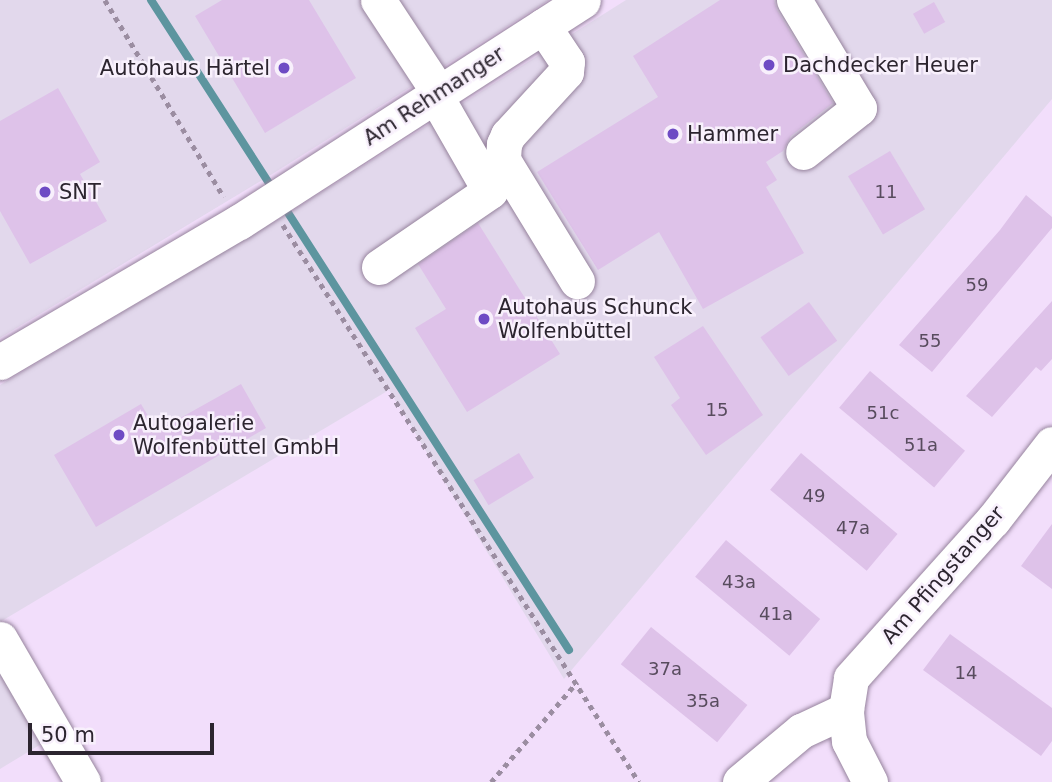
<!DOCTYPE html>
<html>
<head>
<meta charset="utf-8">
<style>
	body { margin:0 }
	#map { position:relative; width:1052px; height:782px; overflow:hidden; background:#f2defb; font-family:"DejaVu Sans",sans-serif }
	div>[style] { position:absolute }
	.commercial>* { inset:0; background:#e2d8ec }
	.stream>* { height:8px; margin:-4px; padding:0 4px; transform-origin:4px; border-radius:4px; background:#5d959f }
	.building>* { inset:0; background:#dec2e9; transform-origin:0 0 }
	.path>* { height:4.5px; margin-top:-2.25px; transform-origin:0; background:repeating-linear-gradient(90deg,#9b8da1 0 5px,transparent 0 10px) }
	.roads { filter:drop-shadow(0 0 2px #96839d) drop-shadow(0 0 2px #96839d) }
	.minor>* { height:35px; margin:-17.5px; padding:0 17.5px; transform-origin:17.5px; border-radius:17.5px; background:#fff }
	.dots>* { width:19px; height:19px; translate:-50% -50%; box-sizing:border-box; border:4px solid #f8f0fc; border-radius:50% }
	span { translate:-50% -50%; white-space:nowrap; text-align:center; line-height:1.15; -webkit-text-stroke:5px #f8f0fc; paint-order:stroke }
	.number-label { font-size:18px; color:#584c5e }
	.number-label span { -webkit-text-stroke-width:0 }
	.poi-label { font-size:21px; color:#2c252f }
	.left { translate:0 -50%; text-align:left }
	.right { translate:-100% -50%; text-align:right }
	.street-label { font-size:21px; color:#2c252f }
	.scale { position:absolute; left:28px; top:723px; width:186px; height:32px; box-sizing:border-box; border:4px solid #2c252f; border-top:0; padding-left:9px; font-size:21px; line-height:24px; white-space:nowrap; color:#2c252f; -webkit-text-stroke:5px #f8f0fc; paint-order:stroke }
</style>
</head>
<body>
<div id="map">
	<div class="commercial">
		<i style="clip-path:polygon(0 0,549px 0,274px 173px,0 338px)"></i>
		<i style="clip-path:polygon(626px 0,1052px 0,1052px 99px,564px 679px,389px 390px,0 622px,0 385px,279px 219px)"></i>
		<i style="clip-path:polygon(0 639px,56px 735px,0 769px)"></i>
	</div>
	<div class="stream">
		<i style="left:151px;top:0;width:227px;rotate:57.2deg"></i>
		<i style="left:283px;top:205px;width:529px;rotate:57.27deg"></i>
	</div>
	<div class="building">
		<i style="clip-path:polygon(222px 0,309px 0,356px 78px,265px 133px,195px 16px)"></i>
		<i style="clip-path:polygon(720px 0,774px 0,777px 10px,833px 103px,791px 136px,783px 151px,766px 162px,777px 180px,766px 187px,804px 253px,703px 309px,659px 232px,598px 270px,537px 172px,658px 97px,633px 56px)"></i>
		<i style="left:934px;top:2px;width:23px;height:24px;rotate:61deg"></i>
		<i style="clip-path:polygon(58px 88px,100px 162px,80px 174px,107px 221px,30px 264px,0 211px,0 121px)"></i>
		<i style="left:890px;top:151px;width:68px;height:49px;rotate:59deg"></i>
		<i style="clip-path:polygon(1026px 195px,1052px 217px,1052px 228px,932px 372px,899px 345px,1000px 230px)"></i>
		<i style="clip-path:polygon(478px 223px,560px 354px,467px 412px,415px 328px,446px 309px,418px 264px)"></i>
		<i style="clip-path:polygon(1052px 301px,1052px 359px,1041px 371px,1036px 367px,992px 417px,966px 396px)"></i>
		<i style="left:809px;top:302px;width:48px;height:60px;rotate:54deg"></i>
		<i style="clip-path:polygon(703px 326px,763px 415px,706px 455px,671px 405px,680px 398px,654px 357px)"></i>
		<i style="left:870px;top:371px;width:124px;height:48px;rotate:40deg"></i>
		<i style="clip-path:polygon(241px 384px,266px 428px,96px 527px,54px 455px,141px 404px,157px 431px)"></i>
		<i style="left:519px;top:453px;width:29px;height:53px;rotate:59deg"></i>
		<i style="left:801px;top:453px;width:126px;height:48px;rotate:40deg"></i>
		<i style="clip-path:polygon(1052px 524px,1052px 589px,1021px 566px)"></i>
		<i style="left:726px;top:540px;width:123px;height:48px;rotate:40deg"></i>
		<i style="left:651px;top:627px;width:124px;height:48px;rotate:39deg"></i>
		<i style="clip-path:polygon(950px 634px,1052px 708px,1052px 741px,1041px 756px,923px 670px)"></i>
	</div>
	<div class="path">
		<i style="left:105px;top:0;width:230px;rotate:58.9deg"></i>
		<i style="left:283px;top:225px;width:661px;rotate:57.42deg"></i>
		<i style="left:491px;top:782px;width:132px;rotate:-49.3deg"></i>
	</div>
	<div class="roads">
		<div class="minor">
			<i style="left:378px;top:0;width:111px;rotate:56.7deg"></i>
			<i style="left:794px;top:0;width:126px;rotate:59deg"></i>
			<i style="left:859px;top:108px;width:71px;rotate:141.8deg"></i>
			<i style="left:543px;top:26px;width:43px;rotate:56.3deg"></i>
			<i style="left:567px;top:62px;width:10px;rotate:96deg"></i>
			<i style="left:566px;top:72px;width:86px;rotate:132.6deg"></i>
			<i style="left:508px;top:135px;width:10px;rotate:114deg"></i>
			<i style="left:504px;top:144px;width:16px;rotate:94deg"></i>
			<i style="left:503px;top:160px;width:142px;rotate:58.6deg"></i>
			<i style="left:379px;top:267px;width:135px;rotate:-34.4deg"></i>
			<i style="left:490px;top:191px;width:111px;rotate:-119.8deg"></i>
			<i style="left:0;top:362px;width:277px;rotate:-30.4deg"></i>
			<i style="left:239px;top:222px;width:409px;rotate:-32.8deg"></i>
			<i style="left:0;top:639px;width:165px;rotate:59.9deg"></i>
			<i style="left:740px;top:782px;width:80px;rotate:-39.9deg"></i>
			<i style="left:801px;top:731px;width:50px;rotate:-25deg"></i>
			<i style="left:870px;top:782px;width:46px;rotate:-117.1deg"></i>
			<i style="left:849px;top:741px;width:31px;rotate:-96deg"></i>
			<i style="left:846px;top:710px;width:32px;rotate:-81deg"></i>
			<i style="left:851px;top:678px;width:212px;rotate:-48.1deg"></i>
			<i style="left:993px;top:520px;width:96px;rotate:-52.2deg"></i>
		</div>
	</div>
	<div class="dots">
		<i style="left:769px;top:65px;background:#6e4bc4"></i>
		<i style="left:284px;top:68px;background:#6e4bc4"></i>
		<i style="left:673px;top:134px;background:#6e4bc4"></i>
		<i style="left:45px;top:192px;background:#6e4bc4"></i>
		<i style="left:484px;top:319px;background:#6e4bc4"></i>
		<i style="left:119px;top:435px;background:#6e4bc4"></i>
	</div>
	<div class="number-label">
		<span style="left:886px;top:192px">11</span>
		<span style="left:977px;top:285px">59</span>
		<span style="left:930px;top:341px">55</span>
		<span style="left:717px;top:410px">15</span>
		<span style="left:883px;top:413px">51c</span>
		<span style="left:921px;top:445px">51a</span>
		<span style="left:814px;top:496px">49</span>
		<span style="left:853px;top:528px">47a</span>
		<span style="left:739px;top:582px">43a</span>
		<span style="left:776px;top:614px">41a</span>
		<span style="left:665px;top:669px">37a</span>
		<span style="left:966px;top:673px">14</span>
		<span style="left:703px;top:701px">35a</span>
	</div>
	<div class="poi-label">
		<span class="left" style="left:783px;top:65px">Dachdecker Heuer</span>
		<span class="right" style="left:270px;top:68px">Autohaus Härtel</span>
		<span class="left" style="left:687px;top:134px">Hammer</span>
		<span class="left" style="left:59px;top:192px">SNT</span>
		<span class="left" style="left:498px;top:319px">Autohaus Schunck<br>Wolfenbüttel</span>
		<span class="left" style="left:133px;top:435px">Autogalerie<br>Wolfenbüttel GmbH</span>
	</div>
	<div class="street-label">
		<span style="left:434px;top:96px;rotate:-33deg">Am Rehmanger</span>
		<span style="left:943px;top:575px;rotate:-49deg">Am Pfingstanger</span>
	</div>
	<div class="scale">50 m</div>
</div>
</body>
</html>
